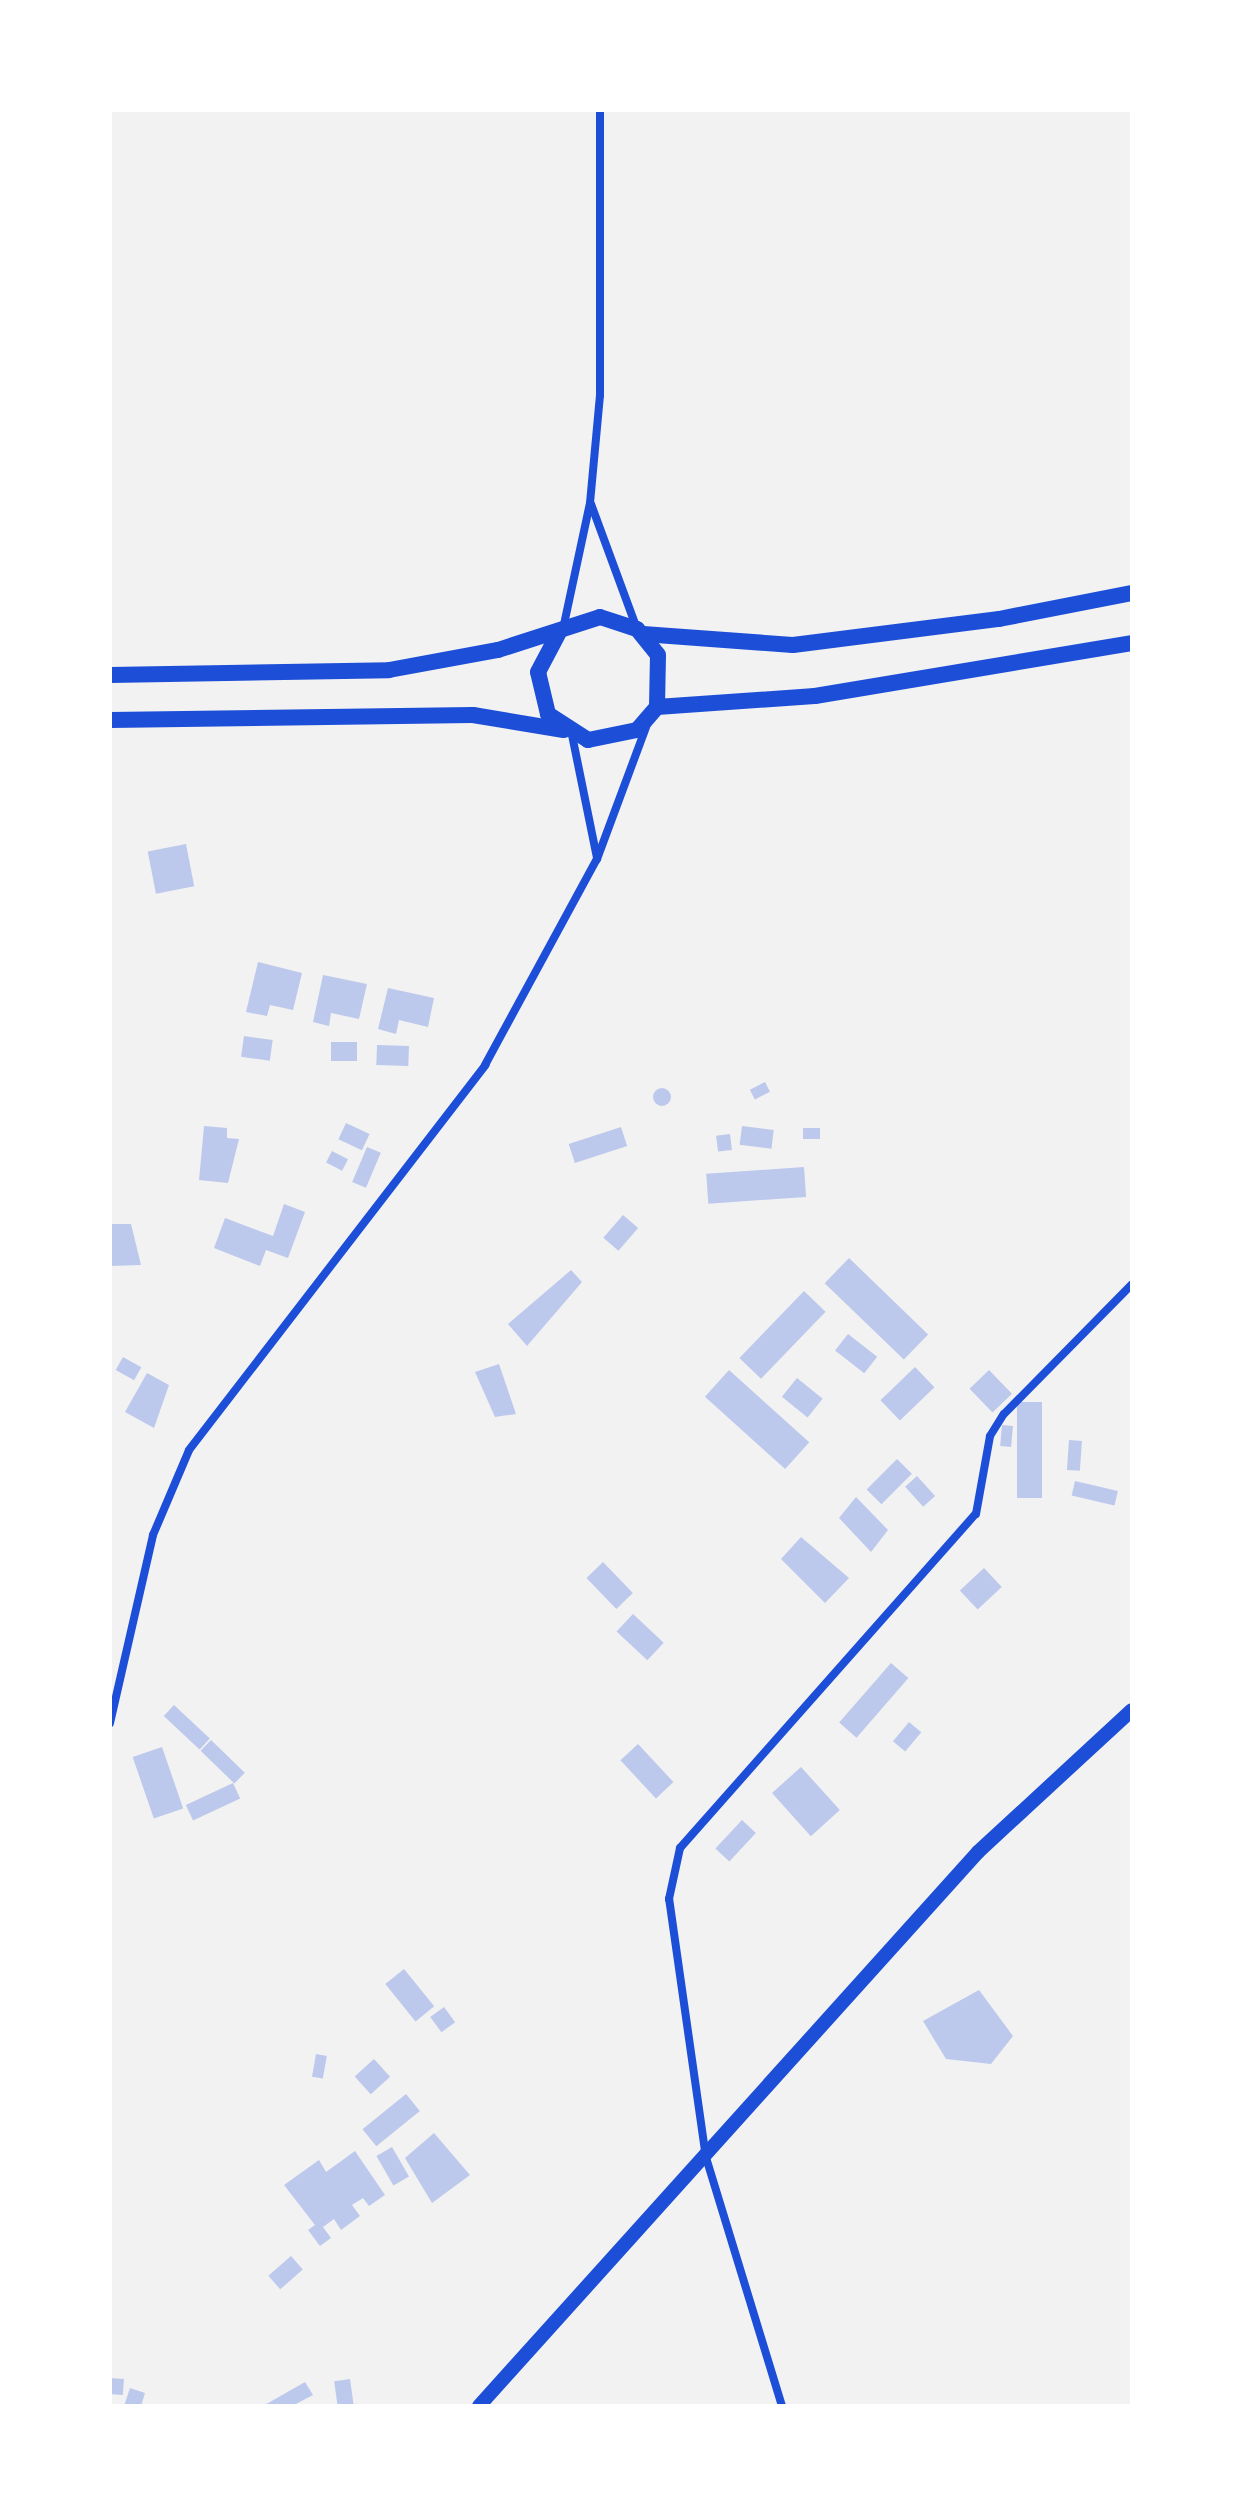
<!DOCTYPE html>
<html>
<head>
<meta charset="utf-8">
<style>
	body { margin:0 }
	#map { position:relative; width:1242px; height:2516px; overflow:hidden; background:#f2f2f2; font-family:"Sofia Sans Condensed",sans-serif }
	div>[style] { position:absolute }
	.building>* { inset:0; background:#bdc9ec; transform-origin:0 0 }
	.round { border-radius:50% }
	.minor>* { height:8px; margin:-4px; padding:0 4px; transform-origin:4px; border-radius:4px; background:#1d4ed8 }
	.secondary>* { height:14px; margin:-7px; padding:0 7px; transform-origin:7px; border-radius:7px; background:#1d4ed8 }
	.trunk>* { height:16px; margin:-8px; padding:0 8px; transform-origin:8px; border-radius:8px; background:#1d4ed8 }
	span { translate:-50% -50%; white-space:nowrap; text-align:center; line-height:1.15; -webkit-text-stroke:8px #fff; paint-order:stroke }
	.frame { position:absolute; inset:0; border:112px solid #fff; pointer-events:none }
</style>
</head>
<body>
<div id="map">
	<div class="building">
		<i style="left:186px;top:844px;width:43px;height:39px;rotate:79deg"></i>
		<i style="clip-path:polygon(258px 962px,302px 973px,293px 1010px,270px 1005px,267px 1016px,246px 1012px)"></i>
		<i style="clip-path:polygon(323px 975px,367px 984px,359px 1019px,331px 1013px,329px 1026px,313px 1022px)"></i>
		<i style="clip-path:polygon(388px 988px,434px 998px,428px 1027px,399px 1020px,396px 1034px,378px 1029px)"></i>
		<i style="left:244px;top:1036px;width:29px;height:21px;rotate:8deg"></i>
		<i style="left:331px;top:1042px;width:26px;height:19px"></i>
		<i style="left:377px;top:1045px;width:32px;height:20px;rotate:2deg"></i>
		<i style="left:765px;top:1082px;width:11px;height:17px;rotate:63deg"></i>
		<i class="round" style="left:653px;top:1088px;width:18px;height:18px"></i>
		<i style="left:346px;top:1123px;width:26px;height:18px;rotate:25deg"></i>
		<i style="clip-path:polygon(204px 1126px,227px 1128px,227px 1138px,239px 1139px,228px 1183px,199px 1180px)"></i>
		<i style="left:742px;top:1126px;width:32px;height:19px;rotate:7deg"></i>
		<i style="left:621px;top:1127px;width:20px;height:55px;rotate:72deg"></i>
		<i style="left:803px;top:1128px;width:17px;height:11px"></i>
		<i style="left:730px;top:1134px;width:16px;height:14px;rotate:83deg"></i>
		<i style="left:367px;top:1147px;width:15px;height:38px;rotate:23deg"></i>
		<i style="left:332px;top:1151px;width:18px;height:13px;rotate:27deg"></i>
		<i style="left:804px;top:1167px;width:30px;height:98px;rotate:86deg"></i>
		<i style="clip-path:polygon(284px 1204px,305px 1212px,288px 1258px,266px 1250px,260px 1266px,214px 1248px,225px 1218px,273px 1236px)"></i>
		<i style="left:623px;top:1215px;width:20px;height:30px;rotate:41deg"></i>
		<i style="clip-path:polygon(110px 1224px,131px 1224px,141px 1265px,110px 1266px)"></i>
		<i style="left:849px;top:1258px;width:110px;height:35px;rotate:44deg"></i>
		<i style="clip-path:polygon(571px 1270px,582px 1282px,527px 1346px,508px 1324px)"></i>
		<i style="left:804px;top:1291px;width:30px;height:93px;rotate:44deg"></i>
		<i style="left:848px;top:1334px;width:37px;height:21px;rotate:38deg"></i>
		<i style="left:123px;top:1357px;width:21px;height:15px;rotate:29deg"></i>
		<i style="clip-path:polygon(499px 1364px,516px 1414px,495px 1417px,475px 1372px)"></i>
		<i style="left:915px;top:1367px;width:28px;height:48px;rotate:46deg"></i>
		<i style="left:729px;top:1370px;width:108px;height:36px;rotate:42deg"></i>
		<i style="left:989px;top:1370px;width:33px;height:27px;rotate:46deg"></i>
		<i style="clip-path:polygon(147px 1373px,169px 1385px,154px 1428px,125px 1412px)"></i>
		<i style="left:797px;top:1378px;width:33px;height:24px;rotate:39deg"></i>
		<i style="left:1017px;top:1402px;width:25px;height:96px"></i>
		<i style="left:1002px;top:1425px;width:11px;height:21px;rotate:5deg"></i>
		<i style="left:1069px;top:1440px;width:13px;height:30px;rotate:4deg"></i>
		<i style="left:897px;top:1459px;width:21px;height:43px;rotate:45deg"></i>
		<i style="left:917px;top:1476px;width:27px;height:16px;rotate:48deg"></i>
		<i style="left:1075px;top:1481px;width:44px;height:15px;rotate:13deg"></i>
		<i style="clip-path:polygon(856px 1497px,888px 1530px,871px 1552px,839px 1518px)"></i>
		<i style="clip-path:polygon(801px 1537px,849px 1578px,825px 1603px,781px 1559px)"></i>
		<i style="left:603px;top:1562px;width:43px;height:23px;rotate:46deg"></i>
		<i style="left:984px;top:1568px;width:26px;height:33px;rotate:47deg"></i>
		<i style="left:633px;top:1614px;width:42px;height:24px;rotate:43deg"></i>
		<i style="left:891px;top:1663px;width:23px;height:79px;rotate:41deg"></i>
		<i style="left:174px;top:1705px;width:49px;height:15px;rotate:43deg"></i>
		<i style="left:909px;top:1722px;width:16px;height:25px;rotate:40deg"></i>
		<i style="left:211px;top:1740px;width:47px;height:15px;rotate:44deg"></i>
		<i style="left:638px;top:1744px;width:52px;height:24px;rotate:47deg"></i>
		<i style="left:162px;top:1747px;width:65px;height:31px;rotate:71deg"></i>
		<i style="left:801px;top:1767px;width:58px;height:39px;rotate:48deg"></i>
		<i style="left:233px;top:1783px;width:17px;height:52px;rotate:65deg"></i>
		<i style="left:742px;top:1820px;width:19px;height:39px;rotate:43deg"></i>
		<i style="left:404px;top:1969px;width:48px;height:24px;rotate:51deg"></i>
		<i style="clip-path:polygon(979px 1990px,1013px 2036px,991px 2064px,946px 2059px,923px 2021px)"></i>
		<i style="left:444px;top:2007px;width:19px;height:17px;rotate:54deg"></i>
		<i style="left:316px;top:2054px;width:11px;height:23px;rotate:10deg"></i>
		<i style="left:374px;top:2059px;width:24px;height:26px;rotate:48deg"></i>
		<i style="left:406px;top:2094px;width:22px;height:56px;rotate:51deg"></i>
		<i style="clip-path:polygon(434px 2133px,470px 2175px,432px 2203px,405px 2158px)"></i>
		<i style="left:392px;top:2147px;width:34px;height:18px;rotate:60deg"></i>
		<i style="clip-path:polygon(355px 2151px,385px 2195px,369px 2206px,363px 2198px,352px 2205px,360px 2216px,341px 2230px,334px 2219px,323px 2227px,331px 2238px,320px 2246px,308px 2230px,315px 2225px,284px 2185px,319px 2160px,326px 2172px)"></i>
		<i style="left:291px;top:2256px;width:18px;height:30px;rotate:49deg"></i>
		<i style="left:110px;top:2378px;width:14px;height:16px;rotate:4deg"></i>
		<i style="left:350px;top:2379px;width:27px;height:16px;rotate:82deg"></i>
		<i style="clip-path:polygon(305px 2382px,313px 2395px,292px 2406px,263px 2406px)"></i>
		<i style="clip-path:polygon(130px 2388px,145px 2393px,141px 2406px,124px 2406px)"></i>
	</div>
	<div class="minor">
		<i style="left:591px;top:504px;width:130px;rotate:69.8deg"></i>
		<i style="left:563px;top:629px;width:129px;rotate:-77.9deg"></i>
		<i style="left:590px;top:503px;width:108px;rotate:-84.7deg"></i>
		<i style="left:600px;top:395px;width:285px;rotate:-90deg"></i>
		<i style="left:572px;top:735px;width:126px;rotate:78.5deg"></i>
		<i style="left:110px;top:1723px;width:193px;rotate:-77.1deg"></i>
		<i style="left:153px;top:1535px;width:92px;rotate:-67deg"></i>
		<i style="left:189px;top:1450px;width:486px;rotate:-52.4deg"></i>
		<i style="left:485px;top:1065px;width:234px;rotate:-61.5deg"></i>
		<i style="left:597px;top:859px;width:141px;rotate:-69.6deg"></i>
		<i style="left:782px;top:2406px;width:259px;rotate:-107deg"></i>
		<i style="left:706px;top:2158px;width:262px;rotate:-98.1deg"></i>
		<i style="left:669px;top:1899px;width:52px;rotate:-77.8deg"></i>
		<i style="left:680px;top:1848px;width:446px;rotate:-48.5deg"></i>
		<i style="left:976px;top:1514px;width:79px;rotate:-79.8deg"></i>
		<i style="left:990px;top:1436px;width:26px;rotate:-58deg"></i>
		<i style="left:1004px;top:1414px;width:182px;rotate:-45.4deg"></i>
	</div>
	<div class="secondary">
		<i style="left:479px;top:2406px;width:746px;rotate:-47.99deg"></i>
		<i style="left:978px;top:1852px;width:209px;rotate:-42.7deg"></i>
	</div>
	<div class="trunk">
		<i style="left:643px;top:634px;width:150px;rotate:4.2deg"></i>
		<i style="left:793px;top:645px;width:208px;rotate:-7.2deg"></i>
		<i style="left:999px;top:619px;width:136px;rotate:-11.1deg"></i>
		<i style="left:110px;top:675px;width:279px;rotate:-1deg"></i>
		<i style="left:389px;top:670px;width:111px;rotate:-10.4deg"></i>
		<i style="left:498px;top:650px;width:107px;rotate:-17.9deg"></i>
		<i style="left:600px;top:617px;width:39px;rotate:18deg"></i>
		<i style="left:637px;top:629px;width:33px;rotate:51deg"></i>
		<i style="left:658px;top:655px;width:52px;rotate:91.1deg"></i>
		<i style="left:657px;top:707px;width:30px;rotate:131deg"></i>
		<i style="left:637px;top:730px;width:50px;rotate:168.5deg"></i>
		<i style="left:588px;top:740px;width:48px;rotate:-147deg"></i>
		<i style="left:548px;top:714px;width:43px;rotate:-103.4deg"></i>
		<i style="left:538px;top:672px;width:43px;rotate:-62.2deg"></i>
		<i style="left:657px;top:707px;width:158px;rotate:-4deg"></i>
		<i style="left:815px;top:696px;width:321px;rotate:-9.5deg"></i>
		<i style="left:110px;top:720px;width:363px;rotate:-0.8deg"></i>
		<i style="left:473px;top:715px;width:92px;rotate:9.4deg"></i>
	</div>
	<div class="frame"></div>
</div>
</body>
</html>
